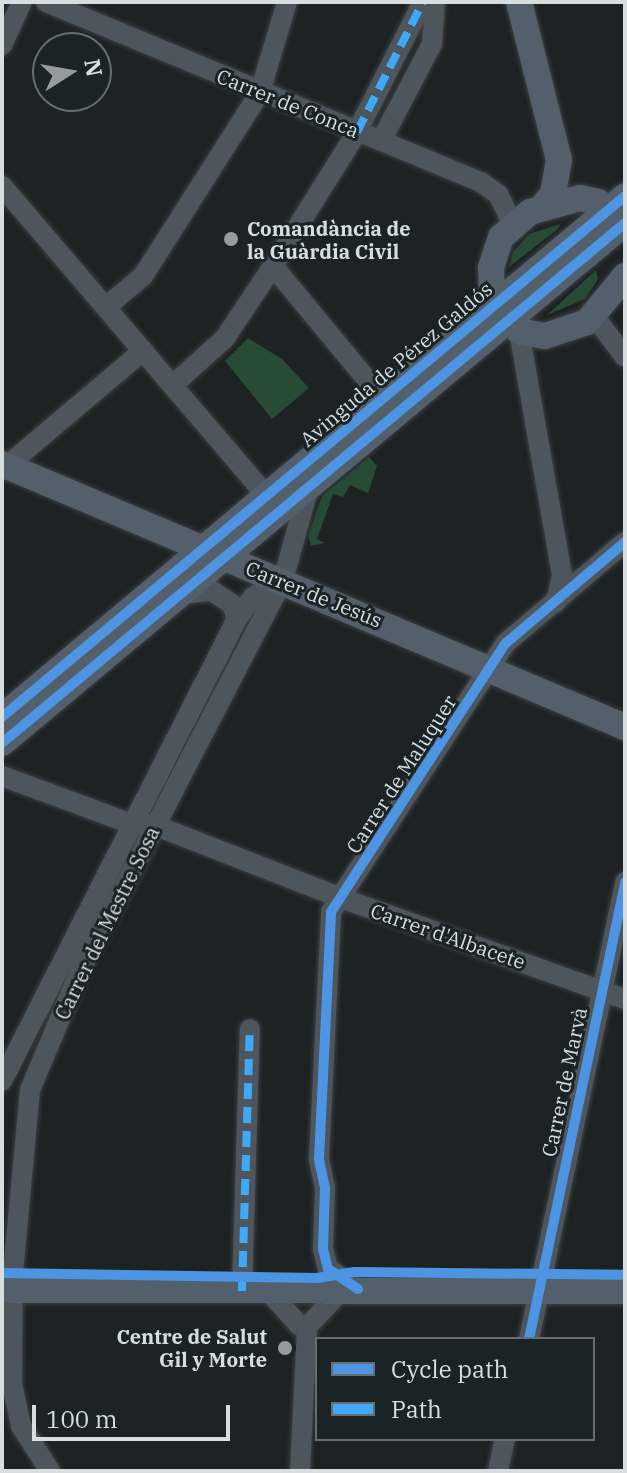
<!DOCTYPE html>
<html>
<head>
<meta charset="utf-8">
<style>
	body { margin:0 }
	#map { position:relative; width:627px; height:1473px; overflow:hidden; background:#1d2223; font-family:"IBM Plex Serif",serif }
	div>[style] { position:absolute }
	.green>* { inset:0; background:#274b35 }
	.roads { filter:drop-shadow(0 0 2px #3c3f40) drop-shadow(0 0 2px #3c3f40) }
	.minor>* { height:20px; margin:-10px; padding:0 10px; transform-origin:10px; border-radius:10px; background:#4d555d }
	.major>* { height:26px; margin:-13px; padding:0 13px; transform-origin:13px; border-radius:13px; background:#53606b }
	.quiet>* { height:8px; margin-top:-4px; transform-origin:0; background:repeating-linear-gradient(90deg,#3fa9f5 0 16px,transparent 0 24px) }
	.cycleway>* { height:10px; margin:-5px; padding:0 5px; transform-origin:5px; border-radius:5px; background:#4d94e3 }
	.dots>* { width:22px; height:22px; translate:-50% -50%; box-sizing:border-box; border:4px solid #1a2326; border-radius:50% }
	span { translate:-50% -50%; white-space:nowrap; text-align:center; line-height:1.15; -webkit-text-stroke:6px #1a2326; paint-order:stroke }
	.street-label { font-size:20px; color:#d7dee0 }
	.poi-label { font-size:20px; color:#d7dee0; font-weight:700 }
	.left { translate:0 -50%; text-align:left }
	.right { translate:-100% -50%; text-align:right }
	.frame { position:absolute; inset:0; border:4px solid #d7dee0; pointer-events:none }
	.legend { position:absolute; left:315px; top:1337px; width:280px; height:104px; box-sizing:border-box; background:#1a2326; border:2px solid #666e70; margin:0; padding:10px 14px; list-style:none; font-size:24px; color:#d7dee0 }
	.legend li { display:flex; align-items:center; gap:16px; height:40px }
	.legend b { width:40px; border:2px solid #666e70 }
	.north { position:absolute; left:32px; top:32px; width:80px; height:80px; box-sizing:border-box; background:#1a2326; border:2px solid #666e70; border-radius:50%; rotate:79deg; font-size:22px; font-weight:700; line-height:32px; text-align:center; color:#d7dee0 }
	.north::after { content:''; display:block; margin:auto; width:28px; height:36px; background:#969c9e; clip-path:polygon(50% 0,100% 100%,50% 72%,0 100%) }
	.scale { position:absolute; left:32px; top:1405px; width:198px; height:36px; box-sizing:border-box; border:4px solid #d7dee0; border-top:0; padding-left:10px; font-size:24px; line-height:28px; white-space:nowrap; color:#d7dee0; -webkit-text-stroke:6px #1a2326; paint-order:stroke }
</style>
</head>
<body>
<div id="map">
	<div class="green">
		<i style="clip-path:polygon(560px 224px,559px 228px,509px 267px,513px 252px,529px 234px)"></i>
		<i style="clip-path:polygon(596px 270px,598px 279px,585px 299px,547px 315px)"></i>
		<i style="clip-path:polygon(248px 338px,282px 359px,309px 388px,272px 419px,225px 361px)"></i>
		<i style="clip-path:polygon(369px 457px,377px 466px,368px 493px,350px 485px,343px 497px,333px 494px,317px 539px,325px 543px,311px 546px,308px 535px,322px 496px)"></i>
	</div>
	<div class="roads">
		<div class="minor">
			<i style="left:46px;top:2px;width:472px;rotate:22.5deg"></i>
			<i style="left:482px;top:183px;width:19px;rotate:35deg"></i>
			<i style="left:498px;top:194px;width:32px;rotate:64deg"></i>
			<i style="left:2px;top:45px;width:47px;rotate:-65.1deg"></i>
			<i style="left:381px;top:141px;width:110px;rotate:-62.3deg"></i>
			<i style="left:432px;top:44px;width:42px;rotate:-85.9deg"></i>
			<i style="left:2px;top:186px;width:408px;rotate:49.5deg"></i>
			<i style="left:273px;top:266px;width:173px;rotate:50.4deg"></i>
			<i style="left:106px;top:307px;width:48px;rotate:-40deg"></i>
			<i style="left:143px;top:276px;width:218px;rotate:-57.5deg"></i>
			<i style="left:260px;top:92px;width:94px;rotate:-73.3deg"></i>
			<i style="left:594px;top:316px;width:51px;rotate:52.9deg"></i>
			<i style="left:519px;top:331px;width:249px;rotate:80deg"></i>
			<i style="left:562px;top:576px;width:27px;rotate:103deg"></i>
			<i style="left:174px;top:384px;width:69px;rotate:-42deg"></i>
			<i style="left:225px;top:338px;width:87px;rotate:-56.3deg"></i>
			<i style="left:273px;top:266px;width:158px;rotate:-57.9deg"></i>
			<i style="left:357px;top:132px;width:146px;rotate:-63.1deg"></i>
			<i style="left:2px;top:470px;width:185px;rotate:-40.2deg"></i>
			<i style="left:181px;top:594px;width:31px;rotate:-6deg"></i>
			<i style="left:212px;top:591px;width:24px;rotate:33deg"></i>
			<i style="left:232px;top:604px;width:16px;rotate:72deg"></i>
			<i style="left:2px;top:776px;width:135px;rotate:20.3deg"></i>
			<i style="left:129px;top:823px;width:25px;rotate:5deg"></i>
			<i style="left:154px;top:825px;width:201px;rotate:21.3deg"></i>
			<i style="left:341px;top:898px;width:301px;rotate:19.6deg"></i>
			<i style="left:2px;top:1081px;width:518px;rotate:-63.04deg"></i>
			<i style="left:237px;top:619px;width:27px;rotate:-54deg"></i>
			<i style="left:253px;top:597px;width:34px;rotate:-30deg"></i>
			<i style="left:358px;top:1289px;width:36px;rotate:-146deg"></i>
			<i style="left:328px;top:1269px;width:21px;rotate:-104deg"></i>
			<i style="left:323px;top:1249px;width:61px;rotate:-88.1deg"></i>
			<i style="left:325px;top:1188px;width:30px;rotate:-102deg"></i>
			<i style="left:319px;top:1159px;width:247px;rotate:-87.2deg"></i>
			<i style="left:331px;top:912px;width:321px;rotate:-57deg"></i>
			<i style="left:506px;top:643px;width:156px;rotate:-40.3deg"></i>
			<i style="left:242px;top:1291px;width:262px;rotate:-88.3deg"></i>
			<i style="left:269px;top:1292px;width:45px;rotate:47.7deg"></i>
			<i style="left:299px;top:1325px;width:8px;rotate:14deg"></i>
			<i style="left:529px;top:1339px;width:467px;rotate:-78.1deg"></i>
			<i style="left:50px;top:1471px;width:54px;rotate:-122.8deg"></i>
			<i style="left:21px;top:1426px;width:43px;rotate:-102.1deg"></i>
			<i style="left:12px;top:1384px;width:111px;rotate:-89.5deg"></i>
			<i style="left:13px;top:1273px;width:184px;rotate:-84.7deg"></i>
			<i style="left:30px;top:1090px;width:129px;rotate:-67.2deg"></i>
			<i style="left:80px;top:971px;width:441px;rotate:-62.6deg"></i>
			<i style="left:283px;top:580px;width:98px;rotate:-74.5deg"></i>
			<i style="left:300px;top:1471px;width:144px;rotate:-87.2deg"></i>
			<i style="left:307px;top:1327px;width:50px;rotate:-46.6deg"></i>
			<i style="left:498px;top:1471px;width:33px;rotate:-78deg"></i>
		</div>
		<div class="major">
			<i style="left:519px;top:2px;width:163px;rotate:75.8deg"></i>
			<i style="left:559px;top:160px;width:35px;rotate:100deg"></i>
			<i style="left:553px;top:194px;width:16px;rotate:130deg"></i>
			<i style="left:621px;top:220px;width:29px;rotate:-142deg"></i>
			<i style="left:598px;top:202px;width:18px;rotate:-167deg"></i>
			<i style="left:580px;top:198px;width:52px;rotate:164.4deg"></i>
			<i style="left:530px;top:212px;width:38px;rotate:139deg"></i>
			<i style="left:501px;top:237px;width:33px;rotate:108deg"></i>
			<i style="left:491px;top:268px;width:25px;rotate:88deg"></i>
			<i style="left:492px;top:293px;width:47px;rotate:54.6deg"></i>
			<i style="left:519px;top:331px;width:26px;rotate:11deg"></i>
			<i style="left:545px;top:336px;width:44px;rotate:-18.4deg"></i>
			<i style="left:587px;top:322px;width:60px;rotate:-50.4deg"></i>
			<i style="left:2px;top:464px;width:676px;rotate:22.89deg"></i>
			<i style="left:2px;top:717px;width:812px;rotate:-39.9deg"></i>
			<i style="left:2px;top:743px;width:811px;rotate:-39.85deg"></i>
			<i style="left:2px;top:1290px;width:623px;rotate:0.09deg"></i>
		</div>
	</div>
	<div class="quiet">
		<i style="left:357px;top:132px;width:146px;rotate:-63.1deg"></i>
		<i style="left:242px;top:1291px;width:262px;rotate:-88.3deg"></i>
	</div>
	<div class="cycleway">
		<i style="left:2px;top:717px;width:812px;rotate:-39.9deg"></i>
		<i style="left:2px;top:743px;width:811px;rotate:-39.85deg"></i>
		<i style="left:2px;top:1273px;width:315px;rotate:0.9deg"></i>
		<i style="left:317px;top:1278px;width:38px;rotate:-9deg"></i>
		<i style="left:355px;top:1272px;width:270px;rotate:0.6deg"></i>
		<i style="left:358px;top:1289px;width:36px;rotate:-146deg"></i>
		<i style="left:328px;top:1269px;width:21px;rotate:-104deg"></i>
		<i style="left:323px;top:1249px;width:61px;rotate:-88.1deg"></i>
		<i style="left:325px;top:1188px;width:30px;rotate:-102deg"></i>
		<i style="left:319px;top:1159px;width:247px;rotate:-87.2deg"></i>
		<i style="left:331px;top:912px;width:321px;rotate:-57deg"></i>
		<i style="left:506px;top:643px;width:156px;rotate:-40.3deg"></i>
		<i style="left:529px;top:1339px;width:467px;rotate:-78.1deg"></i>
	</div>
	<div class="dots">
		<i style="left:231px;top:239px;background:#969c9e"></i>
		<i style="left:285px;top:1348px;background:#969c9e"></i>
	</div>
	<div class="street-label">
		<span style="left:288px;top:103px;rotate:22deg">Carrer de Conca</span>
		<span style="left:396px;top:364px;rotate:-40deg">Avinguda de Pérez Galdós</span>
		<span style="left:314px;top:594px;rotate:22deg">Carrer de Jesús</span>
		<span style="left:401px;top:774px;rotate:-57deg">Carrer de Maluquer</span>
		<span style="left:107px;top:923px;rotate:-64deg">Carrer del Mestre Sosa</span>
		<span style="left:448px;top:936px;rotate:19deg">Carrer d'Albacete</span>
		<span style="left:564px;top:1082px;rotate:-78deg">Carrer de Marvà</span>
	</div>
	<div class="poi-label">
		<span class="left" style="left:247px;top:240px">Comandància de<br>la Guàrdia Civil</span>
		<span class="right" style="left:267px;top:1348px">Centre de Salut<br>Gil y Morte</span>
	</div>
	<div class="frame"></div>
	<ul class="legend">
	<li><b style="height:10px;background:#4d94e3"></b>Cycle path</li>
	<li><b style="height:10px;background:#3fa9f5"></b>Path</li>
	</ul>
	<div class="north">N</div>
	<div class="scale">100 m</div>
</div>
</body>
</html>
